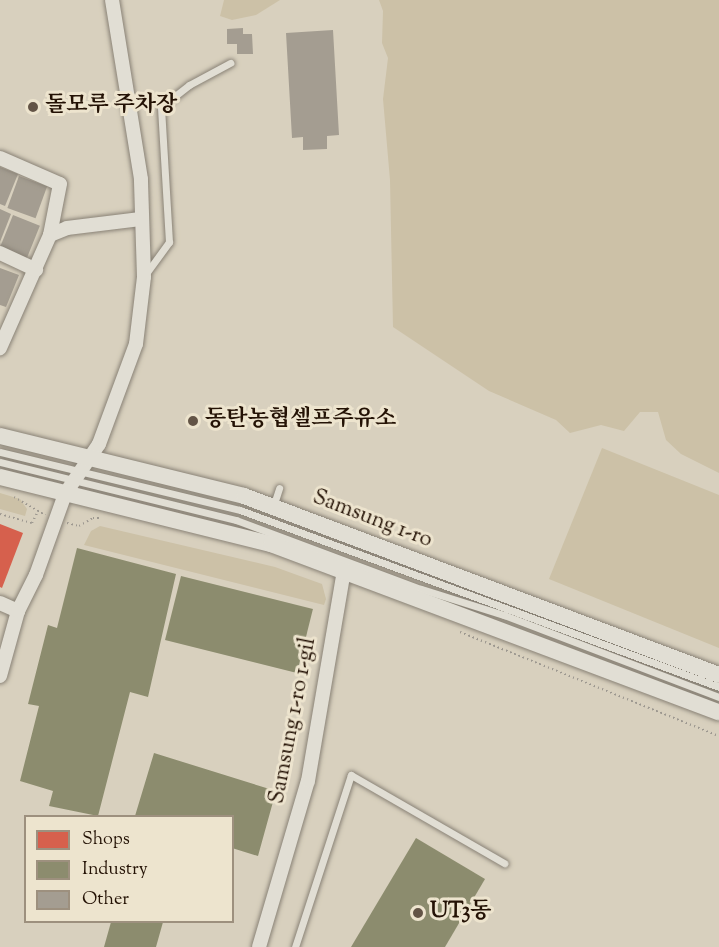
<!DOCTYPE html>
<html>
<head>
<meta charset="utf-8">
<style>
	body { margin:0 }
	#map { position:relative; width:719px; height:947px; overflow:hidden; background:#d8d0be; font-family:"Sorts Mill Goudy","Noto Serif KR",serif }
	div>[style] { position:absolute }
	.green>* { inset:0; background:#ccc1a7 }
	.shops>* { inset:0; background:#d6604d }
	.industry>* { inset:0; background:#8c8c6e; transform-origin:0 0 }
	.building>* { inset:0; background:#a49d91; transform-origin:0 0 }
	.path>* { height:2px; margin-top:-1px; transform-origin:0; background:repeating-linear-gradient(90deg,#9d9890 0 1.5px,transparent 0 4.5px) }
	.roads { filter:drop-shadow(0 0 2px #898276) drop-shadow(0 0 2px #898276) }
	.service>* { height:7px; margin:-3.5px; padding:0 3.5px; transform-origin:3.5px; border-radius:3.5px; background:#e1ded4 }
	.minor>* { height:14px; margin:-7px; padding:0 7px; transform-origin:7px; border-radius:7px; background:#e1ded4 }
	.tertiary>* { height:16px; margin:-8px; padding:0 8px; transform-origin:8px; border-radius:8px; background:#e1ded4 }
	.dots>* { width:16px; height:16px; translate:-50% -50%; box-sizing:border-box; border:3px solid #ede4ce; border-radius:50% }
	span { translate:-50% -50%; white-space:nowrap; text-align:center; line-height:1.15; -webkit-text-stroke:6px #ede4ce; paint-order:stroke }
	.poi-label { font-size:22px; color:#241205; font-weight:700 }
	.left { translate:0 -50%; text-align:left }
	.street-label { font-size:22px; color:#241205 }
	.legend { position:absolute; left:24px; top:815px; width:210px; height:108px; box-sizing:border-box; background:#ede4ce; border:2px solid #9d907e; margin:0; padding:8px 10px; list-style:none; font-size:18px; color:#241205 }
	.legend li { display:flex; align-items:center; gap:12px; height:30px }
	.legend b { width:30px; border:2px solid #9d907e }
</style>
</head>
<body>
<div id="map">
	<div class="green">
		<i style="clip-path:polygon(224px 0,280px 0,256px 15px,232px 20px,220px 16px)"></i>
		<i style="clip-path:polygon(379px 0,719px 0,719px 473px,681px 454px,666px 440px,658px 412px,640px 412px,624px 431px,601px 425px,570px 433px,556px 420px,489px 391px,393px 327px,390px 180px,383px 99px,388px 58px,382px 43px,383px 11px)"></i>
		<i style="clip-path:polygon(602px 448px,719px 495px,719px 648px,549px 579px)"></i>
		<i style="clip-path:polygon(0 493px,20px 499px,27px 509px,25px 516px,0 509px)"></i>
		<i style="clip-path:polygon(100px 526px,275px 567px,322px 584px,326px 599px,324px 605px,84px 545px,91px 531px)"></i>
	</div>
	<div class="shops">
		<i style="clip-path:polygon(0 524px,23px 533px,2px 588px,0 587px)"></i>
	</div>
	<div class="industry">
		<i style="clip-path:polygon(77px 548px,176px 574px,148px 697px,130px 692px,98px 816px,49px 806px,53px 791px,20px 781px,39px 706px,28px 704px,48px 625px,57px 628px)"></i>
		<i style="left:181px;top:576px;width:136px;height:66px;rotate:14deg"></i>
		<i style="clip-path:polygon(154px 753px,276px 791px,258px 856px,232px 848px,232px 816px,135px 816px)"></i>
		<i style="clip-path:polygon(416px 838px,485px 879px,445px 947px,351px 947px)"></i>
		<i style="clip-path:polygon(111px 922px,163px 922px,156px 947px,104px 947px)"></i>
	</div>
	<div class="building">
		<i style="clip-path:polygon(243px 28px,243px 34px,252px 34px,253px 54px,237px 54px,237px 44px,227px 44px,227px 29px)"></i>
		<i style="clip-path:polygon(333px 30px,339px 135px,327px 136px,327px 149px,303px 150px,303px 137px,292px 138px,286px 33px)"></i>
		<i style="clip-path:polygon(0 167px,18px 174px,5px 206px,0 204px)"></i>
		<i style="left:19px;top:176px;width:30px;height:34px;rotate:20deg"></i>
		<i style="clip-path:polygon(0 209px,11px 214px,0 242px)"></i>
		<i style="left:13px;top:215px;width:29px;height:35px;rotate:22deg"></i>
		<i style="clip-path:polygon(0 268px,19px 275px,6px 307px,0 305px)"></i>
	</div>
	<div class="path">
		<i style="left:14px;top:497px;width:36px;rotate:30deg"></i>
		<i style="left:0;top:514px;width:33px;rotate:16deg"></i>
		<i style="left:32px;top:523px;width:11px;rotate:-63deg"></i>
		<i style="left:67px;top:523px;width:12px;rotate:14deg"></i>
		<i style="left:79px;top:526px;width:16px;rotate:-30deg"></i>
		<i style="left:93px;top:518px;width:8px"></i>
		<i style="left:460px;top:632px;width:279px;rotate:21.9deg"></i>
	</div>
	<div class="roads">
		<div class="service">
			<i style="left:145px;top:275px;width:41px;rotate:-54deg"></i>
			<i style="left:169px;top:242px;width:135px;rotate:-93.4deg"></i>
			<i style="left:161px;top:107px;width:36px;rotate:-38deg"></i>
			<i style="left:189px;top:85px;width:47px;rotate:-28.2deg"></i>
			<i style="left:0;top:452px;width:247px;rotate:13.6deg"></i>
			<i style="left:240px;top:510px;width:511px;rotate:20.28deg"></i>
			<i style="left:0;top:462px;width:243px;rotate:13.8deg"></i>
			<i style="left:236px;top:520px;width:197px;rotate:20.5deg"></i>
			<i style="left:421px;top:589px;width:87px;rotate:17.4deg"></i>
			<i style="left:504px;top:615px;width:230px;rotate:20.9deg"></i>
			<i style="left:273px;top:507px;width:20px;rotate:-72deg"></i>
			<i style="left:295px;top:947px;width:181px;rotate:-72deg"></i>
			<i style="left:351px;top:775px;width:177px;rotate:29.9deg"></i>
		</div>
		<div class="minor">
			<i style="left:0;top:158px;width:65px;rotate:23.4deg"></i>
			<i style="left:60px;top:184px;width:52px;rotate:101.1deg"></i>
			<i style="left:50px;top:235px;width:124px;rotate:113.9deg"></i>
			<i style="left:50px;top:235px;width:18px;rotate:-22deg"></i>
			<i style="left:67px;top:228px;width:74px;rotate:-7deg"></i>
			<i style="left:0;top:253px;width:40px;rotate:25deg"></i>
			<i style="left:0;top:603px;width:20px;rotate:24deg"></i>
			<i style="left:0;top:676px;width:67px;rotate:-74.5deg"></i>
			<i style="left:18px;top:611px;width:40px;rotate:-63.4deg"></i>
			<i style="left:36px;top:575px;width:86px;rotate:-70.3deg"></i>
			<i style="left:65px;top:494px;width:60px;rotate:-55.8deg"></i>
			<i style="left:99px;top:444px;width:107px;rotate:-69.7deg"></i>
			<i style="left:136px;top:344px;width:67px;rotate:-83.2deg"></i>
			<i style="left:144px;top:277px;width:98px;rotate:-91.8deg"></i>
			<i style="left:141px;top:179px;width:181px;rotate:-99.2deg"></i>
			<i style="left:259px;top:947px;width:173px;rotate:-73.6deg"></i>
			<i style="left:308px;top:781px;width:213px;rotate:-80.3deg"></i>
		</div>
		<div class="tertiary">
			<i style="left:0;top:436px;width:251px;rotate:13.8deg"></i>
			<i style="left:244px;top:496px;width:508px;rotate:20.65deg"></i>
			<i style="left:0;top:477px;width:279px;rotate:13.9deg"></i>
			<i style="left:271px;top:544px;width:478px;rotate:20.6deg"></i>
		</div>
	</div>
	<div class="dots">
		<i style="left:33px;top:107px;background:#635446"></i>
		<i style="left:193px;top:421px;background:#635446"></i>
		<i style="left:418px;top:913px;background:#635446"></i>
	</div>
	<div class="poi-label">
		<span class="left" style="left:45px;top:107px">돌모루 주차장</span>
		<span class="left" style="left:205px;top:421px">동탄농협셀프주유소</span>
		<span class="left" style="left:430px;top:913px">UT3동</span>
	</div>
	<div class="street-label">
		<span style="left:372px;top:520px;rotate:21deg">Samsung 1-ro</span>
		<span style="left:294px;top:721px;rotate:-79deg">Samsung 1-ro 1-gil</span>
	</div>
	<ul class="legend">
	<li><b style="height:16px;background:#d6604d"></b>Shops</li>
	<li><b style="height:16px;background:#8c8c6e"></b>Industry</li>
	<li><b style="height:16px;background:#a49d91"></b>Other</li>
	</ul>
</div>
</body>
</html>
